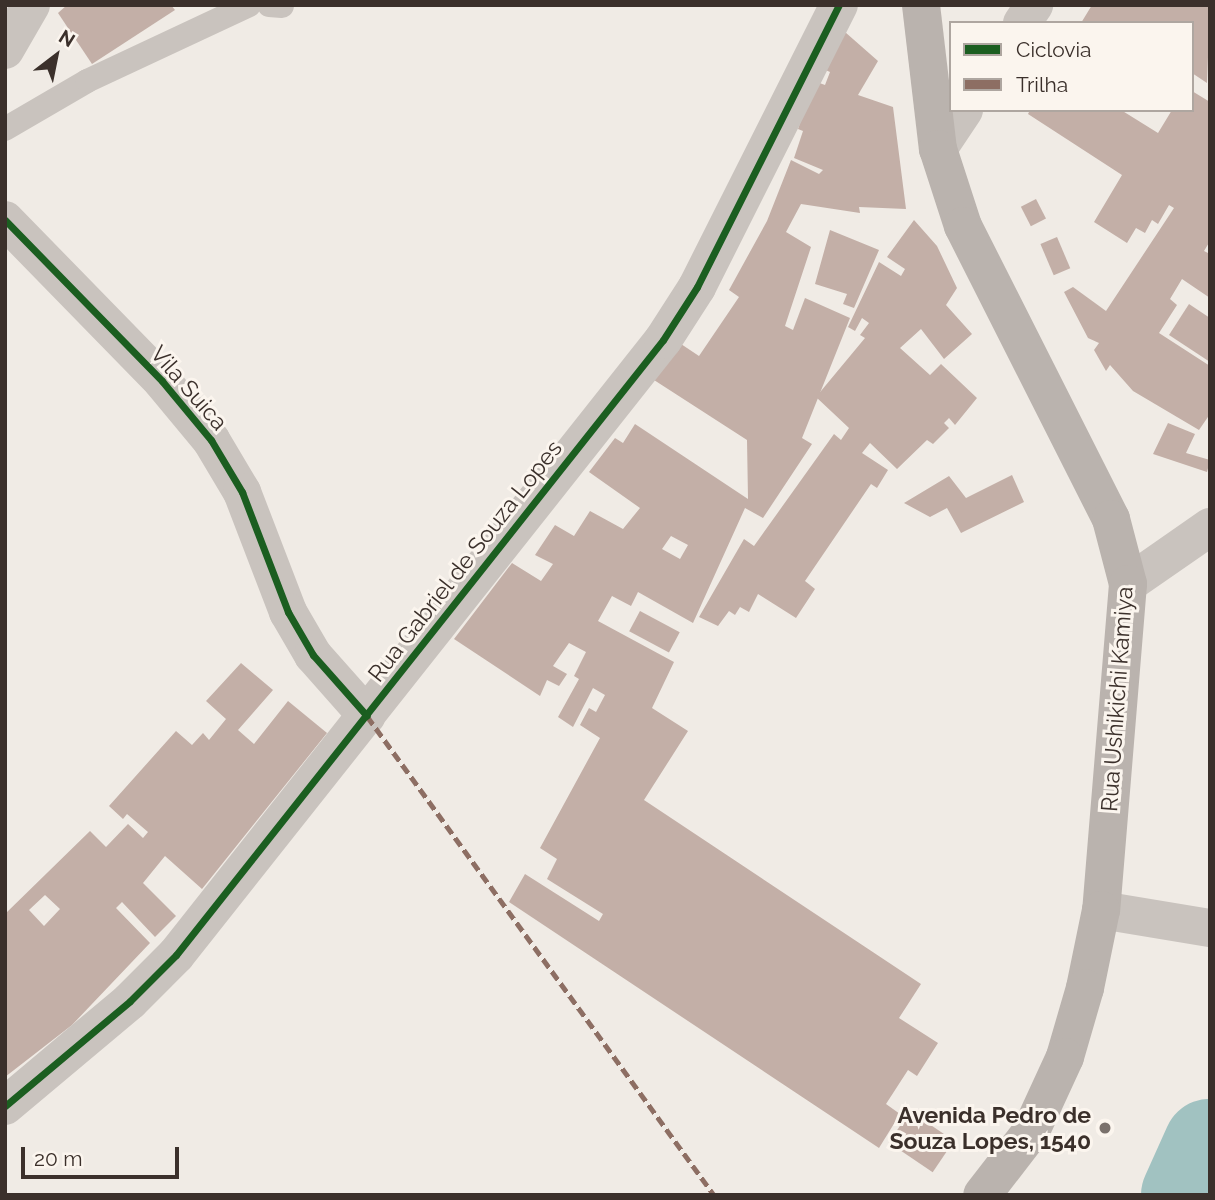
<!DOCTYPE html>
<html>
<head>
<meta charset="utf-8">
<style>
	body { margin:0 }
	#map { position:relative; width:1215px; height:1200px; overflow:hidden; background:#f0ebe5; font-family:Raleway,sans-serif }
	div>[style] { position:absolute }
	.river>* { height:94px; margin:-47px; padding:0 47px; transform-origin:47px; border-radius:47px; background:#a1c2c1 }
	.building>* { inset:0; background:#c3afa7; transform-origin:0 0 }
	.lane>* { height:24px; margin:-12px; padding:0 12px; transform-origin:12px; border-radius:12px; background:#c9c3be }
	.street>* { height:38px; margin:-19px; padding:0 19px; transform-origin:19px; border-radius:19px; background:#c9c3be }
	.secondary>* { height:38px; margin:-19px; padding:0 19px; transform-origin:19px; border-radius:19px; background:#bab3ae }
	.quiet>* { height:5px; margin-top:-2.5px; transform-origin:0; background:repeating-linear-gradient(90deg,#8d6e63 0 10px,transparent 0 15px) }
	.cycleway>* { height:7px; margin:-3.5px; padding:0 3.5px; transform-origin:3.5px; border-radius:3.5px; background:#1b5e20 }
	.dots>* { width:19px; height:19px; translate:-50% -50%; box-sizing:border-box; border:4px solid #fbf5ee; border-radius:50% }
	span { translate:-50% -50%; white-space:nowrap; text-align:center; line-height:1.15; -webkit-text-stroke:6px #fbf5ee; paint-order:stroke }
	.street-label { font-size:23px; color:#3b302b }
	.poi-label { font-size:23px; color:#3b302b; font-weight:700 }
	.right { translate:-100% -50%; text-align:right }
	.frame { position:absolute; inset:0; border:7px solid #3b302b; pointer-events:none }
	.legend { position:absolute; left:949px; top:21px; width:245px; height:91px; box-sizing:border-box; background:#fbf5ee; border:2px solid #aea6a0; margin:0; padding:9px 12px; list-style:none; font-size:21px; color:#3b302b }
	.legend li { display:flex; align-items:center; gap:14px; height:35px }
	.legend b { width:35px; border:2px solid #aea6a0 }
	.north { position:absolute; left:21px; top:21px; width:70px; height:70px; -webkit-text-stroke:5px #fbf5ee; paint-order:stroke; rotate:32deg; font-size:19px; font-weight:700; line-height:28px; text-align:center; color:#3b302b }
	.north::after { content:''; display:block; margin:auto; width:24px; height:32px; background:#3b302b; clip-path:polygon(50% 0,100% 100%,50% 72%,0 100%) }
	.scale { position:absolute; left:21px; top:1147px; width:158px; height:32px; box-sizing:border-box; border:4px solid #3b302b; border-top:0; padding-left:9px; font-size:21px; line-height:24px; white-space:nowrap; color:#3b302b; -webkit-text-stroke:5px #fbf5ee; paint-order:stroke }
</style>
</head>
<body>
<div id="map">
	<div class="river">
		<i style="left:1188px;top:1195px;width:54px;rotate:-65.8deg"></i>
	</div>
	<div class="building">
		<i style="clip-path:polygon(67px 5px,171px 5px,175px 10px,92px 64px,58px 13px)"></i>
		<i style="clip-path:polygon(1092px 5px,1210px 5px,1207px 83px,1192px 73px,1192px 23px,1081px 23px)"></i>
		<i style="clip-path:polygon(evenodd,845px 32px,878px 61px,858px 95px,893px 107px,906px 209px,859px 207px,860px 213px,801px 204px,786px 232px,811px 247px,785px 326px,793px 330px,805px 298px,850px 318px,802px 438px,812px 444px,763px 518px,745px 508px,693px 623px,638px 592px,631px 606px,612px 596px,598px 621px,674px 662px,652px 708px,688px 731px,644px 800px,921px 984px,899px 1018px,938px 1043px,917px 1076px,908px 1070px,886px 1104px,900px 1114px,879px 1148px,509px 902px,525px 874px,599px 921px,603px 914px,547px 879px,557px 859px,540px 848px,600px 738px,580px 725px,589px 708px,596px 712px,605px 695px,593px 688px,573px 727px,558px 717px,579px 679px,574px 676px,586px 652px,569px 643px,553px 666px,567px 674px,559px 686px,547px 680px,540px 696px,454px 639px,512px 563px,541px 581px,553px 564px,535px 555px,555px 525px,574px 536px,590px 511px,623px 529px,640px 508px,589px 472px,615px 438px,623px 443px,635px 424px,748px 499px,747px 440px,654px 380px,681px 344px,699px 356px,739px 297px,729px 290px,767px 221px,791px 160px,819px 174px,823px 170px,794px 158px,803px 131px,798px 129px,814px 81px,825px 85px,830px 72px,821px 68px,845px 32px,671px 536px,688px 545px,680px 559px,662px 549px,671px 536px)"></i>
		<i style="clip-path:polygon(1192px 91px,1210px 102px,1210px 241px,1204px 251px,1210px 254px,1210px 298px,1182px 279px,1170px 299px,1177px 305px,1159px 333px,1210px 366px,1210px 414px,1199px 430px,1133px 391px,1110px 365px,1106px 371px,1094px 350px,1099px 343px,1088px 338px,1064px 292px,1073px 287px,1106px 311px,1174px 208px,1169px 205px,1158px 224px,1152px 220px,1145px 233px,1136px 228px,1127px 243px,1094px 222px,1122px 175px,1028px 114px,1030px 110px,1121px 110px,1158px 133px,1172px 110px,1192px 110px)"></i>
		<i style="left:1036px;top:199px;width:22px;height:17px;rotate:63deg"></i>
		<i style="clip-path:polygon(914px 220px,937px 246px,957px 288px,946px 305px,972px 334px,944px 359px,921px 329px,900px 348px,930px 375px,941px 364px,977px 398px,955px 425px,949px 418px,944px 423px,949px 428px,933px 444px,927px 440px,897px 469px,870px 443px,862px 453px,888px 470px,877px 488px,871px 484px,805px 581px,815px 589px,796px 618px,758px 594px,749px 612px,740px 607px,735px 615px,729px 611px,718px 626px,699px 617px,744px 539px,754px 546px,834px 434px,841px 440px,849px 428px,816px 397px,865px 338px,860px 335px,869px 323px,862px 318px,855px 331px,848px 327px,879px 262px,901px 276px,905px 269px,887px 257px)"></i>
		<i style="clip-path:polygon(830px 230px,879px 250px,854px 308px,843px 304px,847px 294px,815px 284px)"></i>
		<i style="left:1057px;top:237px;width:34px;height:18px;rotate:67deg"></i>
		<i style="clip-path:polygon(1189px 304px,1210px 318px,1210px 362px,1169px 335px)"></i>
		<i style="clip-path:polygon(1168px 423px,1195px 434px,1186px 453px,1210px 460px,1207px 472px,1153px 454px)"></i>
		<i style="clip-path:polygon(1012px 475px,1024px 502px,961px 533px,947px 508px,930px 517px,904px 503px,949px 476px,966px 498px)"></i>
		<i style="left:640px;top:611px;width:45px;height:23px;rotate:28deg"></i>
		<i style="clip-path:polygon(evenodd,241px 663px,273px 690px,238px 730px,254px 744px,288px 701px,327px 733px,202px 889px,165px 856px,143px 883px,176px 916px,155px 937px,122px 902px,116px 908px,150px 943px,72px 1025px,5px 1077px,5px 914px,90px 831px,106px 847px,128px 824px,143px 838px,148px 832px,127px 814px,123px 819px,109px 806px,176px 731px,192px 745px,203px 733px,209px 740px,226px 719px,206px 701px,241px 663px,45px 895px,60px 909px,44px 926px,29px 910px,45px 895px)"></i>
		<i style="left:910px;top:1111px;width:53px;height:38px;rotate:34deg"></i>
	</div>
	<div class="lane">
		<i style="left:269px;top:5px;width:13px;rotate:4deg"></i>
		<i style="left:5px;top:129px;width:95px;rotate:-30.3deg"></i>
		<i style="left:87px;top:81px;width:179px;rotate:-25.1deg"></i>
	</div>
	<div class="street">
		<i style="left:1022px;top:23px;width:22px;rotate:-56deg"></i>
		<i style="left:5px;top:50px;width:52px;rotate:-60deg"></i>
		<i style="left:938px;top:149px;width:47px;rotate:-56.3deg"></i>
		<i style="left:5px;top:220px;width:225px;rotate:45.7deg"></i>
		<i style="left:162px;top:381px;width:77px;rotate:50.3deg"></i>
		<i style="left:211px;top:440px;width:61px;rotate:59.2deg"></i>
		<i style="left:242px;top:492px;width:129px;rotate:69deg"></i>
		<i style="left:288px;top:612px;width:50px;rotate:59.8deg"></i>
		<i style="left:313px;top:655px;width:81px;rotate:48.5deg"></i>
		<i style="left:1128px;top:584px;width:100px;rotate:-34.8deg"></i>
		<i style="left:1101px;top:910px;width:110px;rotate:9.4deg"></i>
		<i style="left:5px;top:1106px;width:163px;rotate:-40deg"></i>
		<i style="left:130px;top:1001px;width:65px;rotate:-45deg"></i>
		<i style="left:176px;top:955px;width:784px;rotate:-51.63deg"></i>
		<i style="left:663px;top:340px;width:63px;rotate:-57.3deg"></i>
		<i style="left:697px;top:287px;width:316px;rotate:-63.3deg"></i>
	</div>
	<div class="secondary">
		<i style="left:921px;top:5px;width:145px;rotate:83.3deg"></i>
		<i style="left:938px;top:149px;width:81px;rotate:72deg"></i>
		<i style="left:963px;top:226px;width:328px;rotate:63.2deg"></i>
		<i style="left:1111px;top:519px;width:67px;rotate:75.3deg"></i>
		<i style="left:1128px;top:584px;width:327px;rotate:94.7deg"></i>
		<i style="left:1101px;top:910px;width:80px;rotate:101.6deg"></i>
		<i style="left:1085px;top:988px;width:72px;rotate:106.2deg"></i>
		<i style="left:1065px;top:1057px;width:84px;rotate:114.7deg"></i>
		<i style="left:1030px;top:1133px;width:78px;rotate:127.7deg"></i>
	</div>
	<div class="quiet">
		<i style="left:367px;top:716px;width:591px;rotate:54.08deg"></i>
	</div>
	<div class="cycleway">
		<i style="left:5px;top:220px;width:225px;rotate:45.7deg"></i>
		<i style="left:162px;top:381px;width:77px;rotate:50.3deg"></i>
		<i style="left:211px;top:440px;width:61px;rotate:59.2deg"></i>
		<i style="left:242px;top:492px;width:129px;rotate:69deg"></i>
		<i style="left:288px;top:612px;width:50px;rotate:59.8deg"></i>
		<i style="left:313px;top:655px;width:81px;rotate:48.5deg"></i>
		<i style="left:5px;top:1106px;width:163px;rotate:-40deg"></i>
		<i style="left:130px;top:1001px;width:65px;rotate:-45deg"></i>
		<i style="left:176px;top:955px;width:784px;rotate:-51.63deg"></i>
		<i style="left:663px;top:340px;width:63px;rotate:-57.3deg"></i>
		<i style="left:697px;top:287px;width:316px;rotate:-63.3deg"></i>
	</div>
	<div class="dots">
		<i style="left:1105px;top:1128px;background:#7a716c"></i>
	</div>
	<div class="street-label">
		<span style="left:189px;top:388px;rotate:49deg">Vila Suica</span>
		<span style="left:465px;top:561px;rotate:-52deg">Rua Gabriel de Souza Lopes</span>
		<span style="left:1117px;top:699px;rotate:-86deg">Rua Ushikichi Kamiya</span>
	</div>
	<div class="poi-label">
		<span class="right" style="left:1091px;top:1128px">Avenida Pedro de<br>Souza Lopes, 1540</span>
	</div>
	<div class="frame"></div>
	<ul class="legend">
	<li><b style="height:9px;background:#1b5e20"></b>Ciclovia</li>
	<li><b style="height:9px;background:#8d6e63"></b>Trilha</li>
	</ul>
	<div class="north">N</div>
	<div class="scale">20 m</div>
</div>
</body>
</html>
